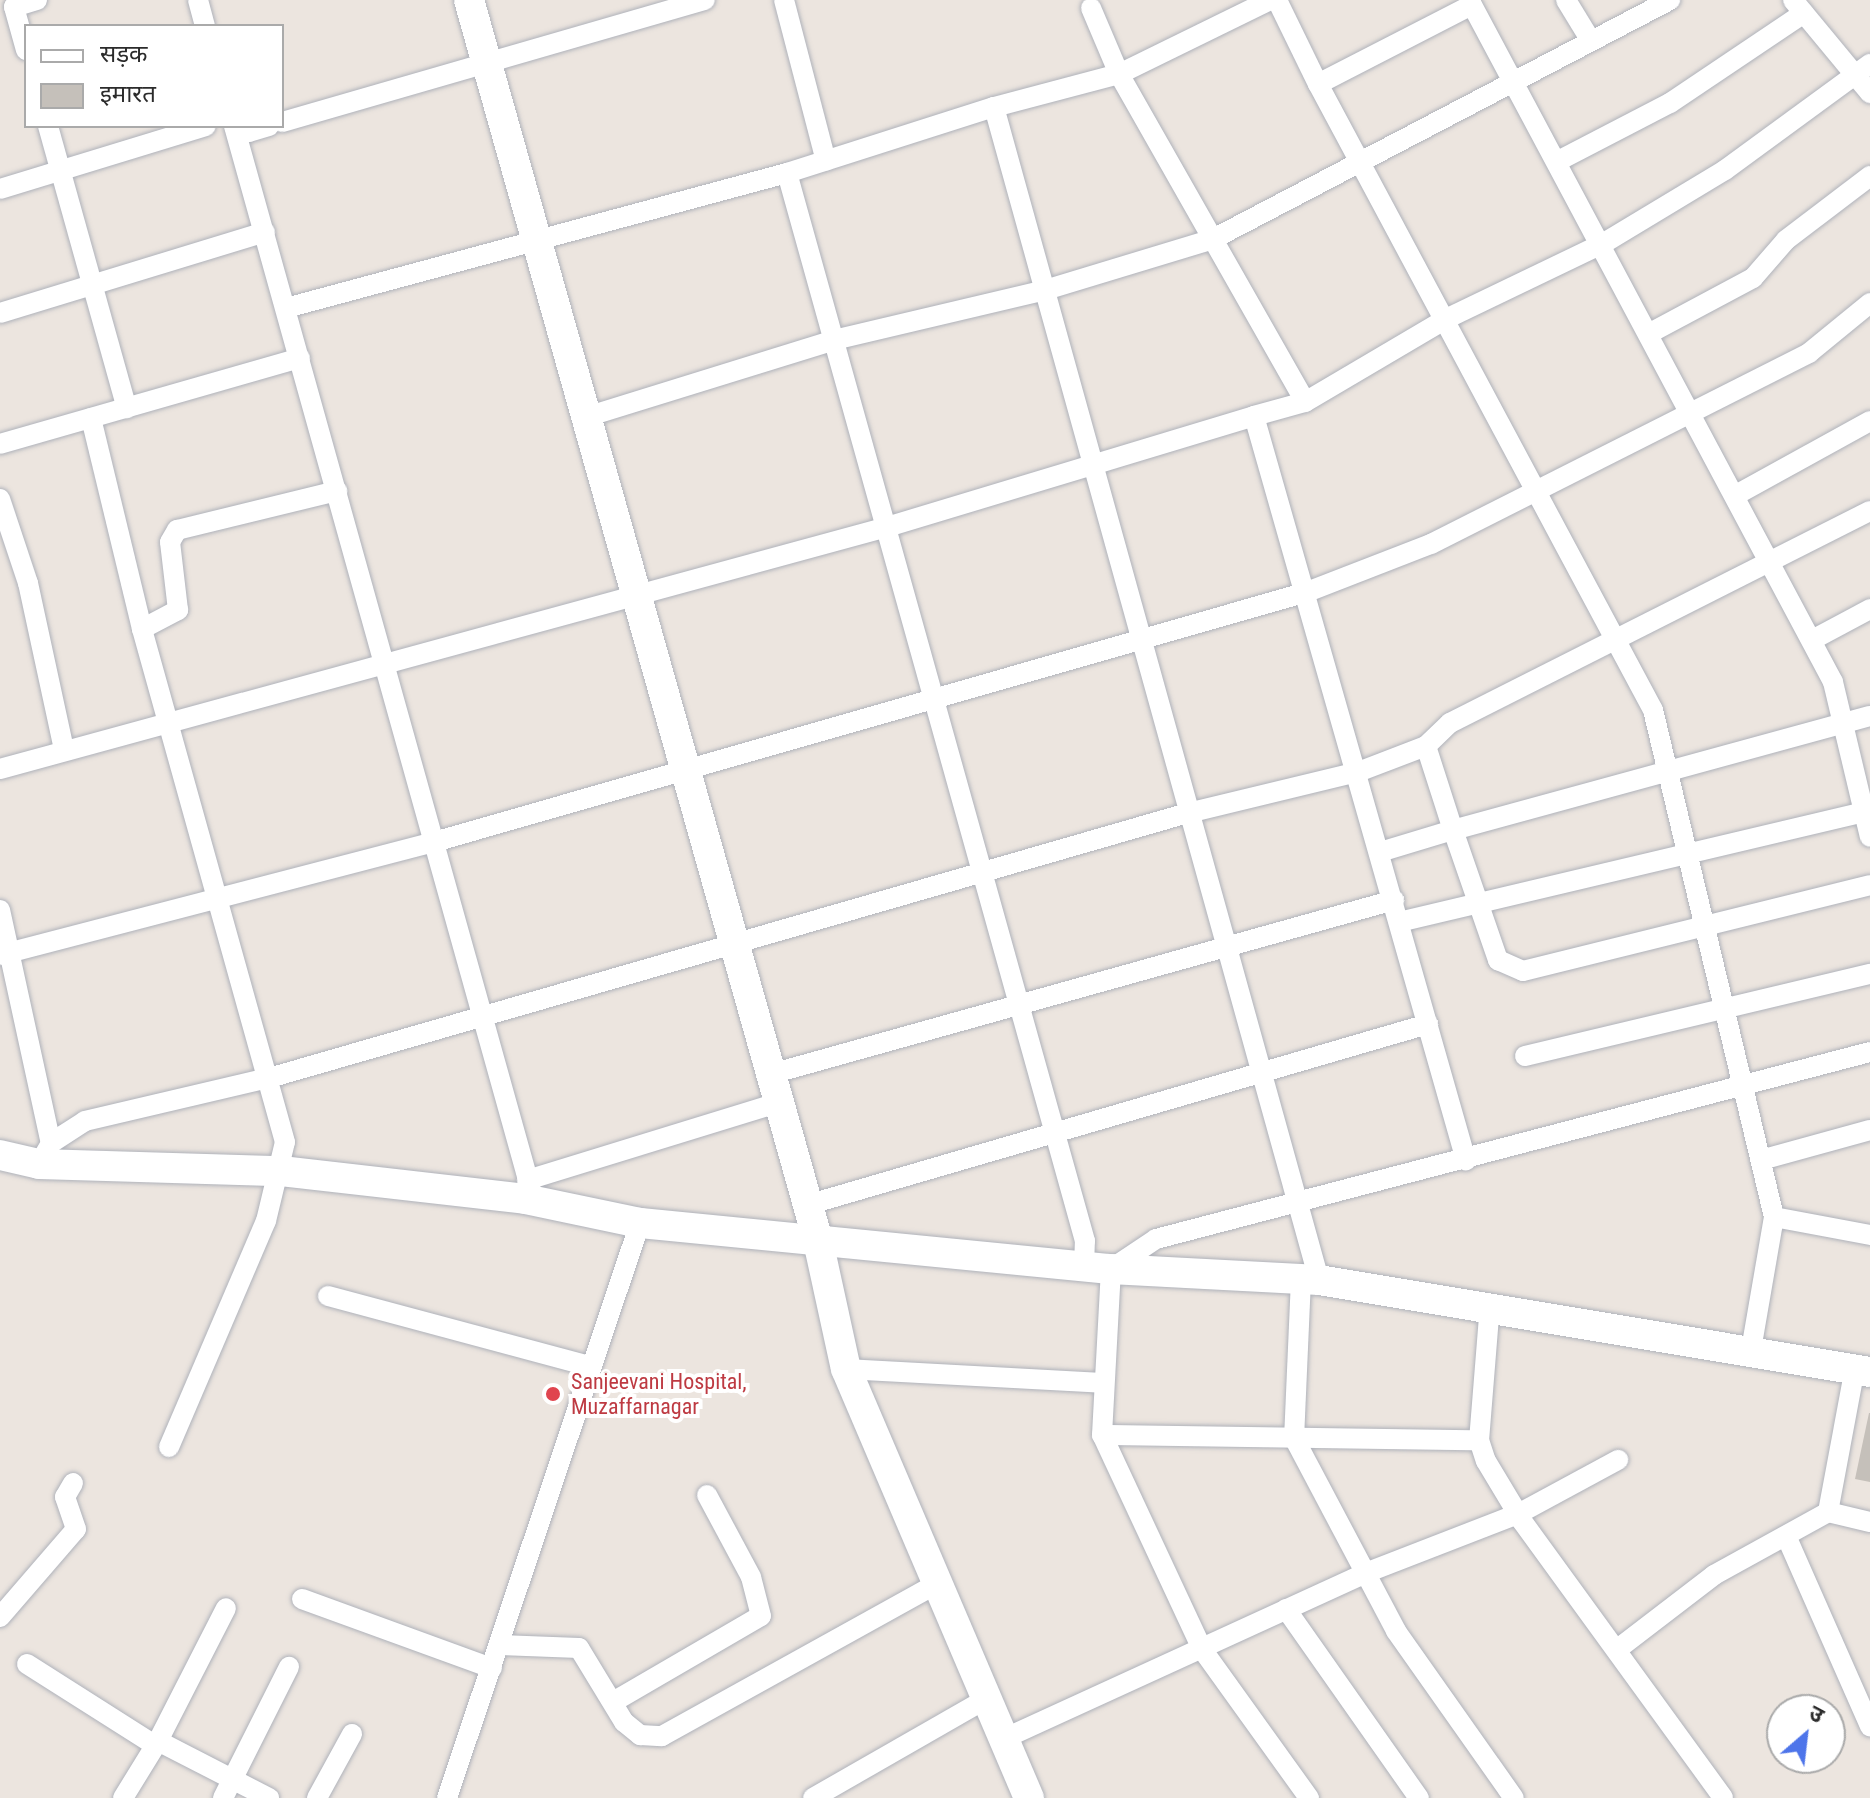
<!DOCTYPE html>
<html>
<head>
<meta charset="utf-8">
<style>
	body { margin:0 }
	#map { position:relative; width:1870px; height:1798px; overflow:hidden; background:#ece5df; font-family:"Roboto Condensed","Noto Sans Devanagari",sans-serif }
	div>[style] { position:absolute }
	.building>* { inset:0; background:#c5c0ba }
	.roads { filter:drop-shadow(0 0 2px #afb2ba) drop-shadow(0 0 2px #afb2ba) }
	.street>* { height:20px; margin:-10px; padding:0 10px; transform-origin:10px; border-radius:10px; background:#fff }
	.secondary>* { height:30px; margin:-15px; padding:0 15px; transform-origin:15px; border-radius:15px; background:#fff }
	.dots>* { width:22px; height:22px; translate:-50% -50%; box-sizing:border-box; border:4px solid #fff; border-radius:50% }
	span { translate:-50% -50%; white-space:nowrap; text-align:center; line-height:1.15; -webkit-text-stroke:8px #fff; paint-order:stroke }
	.health-label { font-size:22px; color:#be3a42 }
	.left { translate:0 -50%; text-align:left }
	.legend { position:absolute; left:24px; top:24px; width:260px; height:104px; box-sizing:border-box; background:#fff; border:2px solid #aaa; margin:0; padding:10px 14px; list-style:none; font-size:24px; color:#2b2b2b }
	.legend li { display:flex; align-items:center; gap:16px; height:40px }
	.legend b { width:40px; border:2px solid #aaa }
	.north { position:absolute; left:1766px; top:1694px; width:80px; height:80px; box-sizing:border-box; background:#fff; border:2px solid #aaa; border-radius:50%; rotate:28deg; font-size:22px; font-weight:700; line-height:32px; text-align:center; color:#2b2b2b }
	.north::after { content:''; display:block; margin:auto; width:28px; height:36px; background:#4e75ea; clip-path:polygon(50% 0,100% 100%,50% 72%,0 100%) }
</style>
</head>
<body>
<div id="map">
	<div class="building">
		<i style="clip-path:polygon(1869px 1413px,1870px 1413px,1870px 1482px,1855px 1479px)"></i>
	</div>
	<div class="roads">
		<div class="street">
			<i style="left:198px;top:0;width:27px;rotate:75deg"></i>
			<i style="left:784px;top:0;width:166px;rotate:75.4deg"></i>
			<i style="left:1277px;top:0;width:93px;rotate:64deg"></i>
			<i style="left:1566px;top:0;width:48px;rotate:58.6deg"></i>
			<i style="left:1793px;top:0;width:121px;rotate:50.4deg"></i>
			<i style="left:1091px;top:8px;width:72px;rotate:67deg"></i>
			<i style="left:1119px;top:74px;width:377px;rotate:60.4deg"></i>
			<i style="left:26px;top:50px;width:45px;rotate:-105.6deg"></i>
			<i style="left:14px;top:7px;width:24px;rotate:-17deg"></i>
			<i style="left:994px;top:107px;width:129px;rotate:-14.8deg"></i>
			<i style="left:1119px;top:74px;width:168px;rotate:-26.1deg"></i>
			<i style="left:282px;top:122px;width:440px;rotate:-16.1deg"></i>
			<i style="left:48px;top:126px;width:293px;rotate:74.4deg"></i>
			<i style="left:234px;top:126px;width:1116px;rotate:74.41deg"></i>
			<i style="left:242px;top:126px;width:9px;rotate:41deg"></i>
			<i style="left:249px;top:132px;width:21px;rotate:-17deg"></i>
			<i style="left:1558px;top:161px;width:126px;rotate:-27.4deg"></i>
			<i style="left:1670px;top:103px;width:161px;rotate:-33.9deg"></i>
			<i style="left:0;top:189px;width:215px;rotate:-17deg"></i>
			<i style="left:286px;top:308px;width:519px;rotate:-15.08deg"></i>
			<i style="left:0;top:313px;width:277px;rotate:-17deg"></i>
			<i style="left:1650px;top:333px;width:117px;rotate:-28.1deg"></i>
			<i style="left:1753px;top:278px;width:50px;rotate:-49deg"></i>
			<i style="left:1786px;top:240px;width:106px;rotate:-37.3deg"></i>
			<i style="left:1254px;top:416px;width:53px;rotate:-15.4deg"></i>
			<i style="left:1305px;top:402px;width:164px;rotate:-30.5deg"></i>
			<i style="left:1446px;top:319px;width:175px;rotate:-25.7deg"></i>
			<i style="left:1604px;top:243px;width:141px;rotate:-31.1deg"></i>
			<i style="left:1725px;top:170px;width:180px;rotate:-36.2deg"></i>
			<i style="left:586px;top:417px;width:260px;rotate:-17.2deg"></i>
			<i style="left:834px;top:340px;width:214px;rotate:-13.3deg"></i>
			<i style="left:1042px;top:291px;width:179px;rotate:-16.9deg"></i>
			<i style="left:1213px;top:239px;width:516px;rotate:-27.61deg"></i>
			<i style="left:91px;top:418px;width:217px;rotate:76.4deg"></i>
			<i style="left:0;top:444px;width:312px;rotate:-16deg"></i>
			<i style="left:1736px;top:495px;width:153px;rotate:-28.9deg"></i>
			<i style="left:0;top:499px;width:89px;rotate:71.6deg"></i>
			<i style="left:28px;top:583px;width:171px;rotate:77.8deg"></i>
			<i style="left:1812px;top:640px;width:66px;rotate:-28.1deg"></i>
			<i style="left:1426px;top:746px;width:88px;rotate:72.2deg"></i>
			<i style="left:1453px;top:830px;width:432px;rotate:-15.3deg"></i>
			<i style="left:0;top:769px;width:919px;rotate:-15.26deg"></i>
			<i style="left:887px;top:527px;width:383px;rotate:-16.8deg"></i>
			<i style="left:1254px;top:416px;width:774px;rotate:74.1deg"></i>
			<i style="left:1380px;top:852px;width:76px;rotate:-16.8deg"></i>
			<i style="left:1453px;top:830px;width:138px;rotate:70.9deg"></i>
			<i style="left:1498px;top:960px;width:27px;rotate:24deg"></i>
			<i style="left:1523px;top:971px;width:357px;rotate:-13.9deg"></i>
			<i style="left:0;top:910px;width:239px;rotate:77.7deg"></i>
			<i style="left:1399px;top:922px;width:478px;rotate:-13.3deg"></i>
			<i style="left:0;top:955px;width:448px;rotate:-14.6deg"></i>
			<i style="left:434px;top:842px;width:908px;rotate:-15.98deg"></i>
			<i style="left:1307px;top:592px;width:133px;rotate:-21.2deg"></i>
			<i style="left:1431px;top:544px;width:424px;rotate:-26.8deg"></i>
			<i style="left:1809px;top:353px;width:79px;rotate:-39.3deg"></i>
			<i style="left:1525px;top:1056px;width:355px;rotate:-13.4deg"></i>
			<i style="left:771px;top:1074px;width:647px;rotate:-15.6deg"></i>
			<i style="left:1761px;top:1160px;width:113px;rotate:-15.4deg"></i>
			<i style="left:39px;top:1164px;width:24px;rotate:-60deg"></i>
			<i style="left:51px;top:1143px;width:40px;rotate:-32.9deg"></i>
			<i style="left:85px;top:1121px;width:189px;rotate:-13.2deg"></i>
			<i style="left:269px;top:1078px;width:956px;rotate:-16.09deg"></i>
			<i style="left:1188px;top:813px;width:175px;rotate:-13.6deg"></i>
			<i style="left:1358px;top:772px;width:73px;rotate:-20.9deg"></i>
			<i style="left:1426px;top:746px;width:33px;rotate:-44deg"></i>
			<i style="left:1450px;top:723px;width:470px;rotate:-26.8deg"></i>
			<i style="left:527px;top:1180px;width:263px;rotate:-17.1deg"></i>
			<i style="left:807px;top:1205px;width:647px;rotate:-16.25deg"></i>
			<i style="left:1774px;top:1217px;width:98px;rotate:10.6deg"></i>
			<i style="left:1084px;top:1267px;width:26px;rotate:-88deg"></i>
			<i style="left:1085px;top:1241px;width:1109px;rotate:-105.59deg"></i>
			<i style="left:787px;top:173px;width:217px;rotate:-17.7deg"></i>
			<i style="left:994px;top:107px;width:1217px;rotate:74.51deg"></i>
			<i style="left:1301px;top:1279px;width:159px;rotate:92.5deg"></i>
			<i style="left:1294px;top:1438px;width:218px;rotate:62.1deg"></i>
			<i style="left:1396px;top:1631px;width:204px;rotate:54.8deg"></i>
			<i style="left:328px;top:1296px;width:270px;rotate:15deg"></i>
			<i style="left:1490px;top:1304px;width:136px;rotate:94.6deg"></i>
			<i style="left:1479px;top:1440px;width:22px;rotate:72deg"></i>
			<i style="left:1486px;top:1461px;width:70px;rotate:59deg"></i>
			<i style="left:1522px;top:1521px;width:342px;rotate:54deg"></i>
			<i style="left:1751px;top:1350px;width:135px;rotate:-80.2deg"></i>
			<i style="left:1774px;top:1217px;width:521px;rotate:-103.42deg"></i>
			<i style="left:1653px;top:710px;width:710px;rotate:-118.15deg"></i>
			<i style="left:1318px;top:84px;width:173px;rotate:-27.2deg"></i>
			<i style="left:1472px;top:5px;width:767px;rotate:61.93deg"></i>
			<i style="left:1833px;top:682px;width:159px;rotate:76.6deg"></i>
			<i style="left:846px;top:1369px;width:256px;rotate:3.1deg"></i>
			<i style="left:1102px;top:1435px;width:377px;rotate:0.8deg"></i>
			<i style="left:169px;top:1447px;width:246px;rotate:-66.8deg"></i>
			<i style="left:266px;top:1221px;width:81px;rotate:-76.5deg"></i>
			<i style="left:285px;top:1142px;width:533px;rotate:-105.58deg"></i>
			<i style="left:142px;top:629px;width:41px;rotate:-27.8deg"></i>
			<i style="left:178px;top:610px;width:68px;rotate:-96.7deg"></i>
			<i style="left:170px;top:542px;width:14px;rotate:-60deg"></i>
			<i style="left:177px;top:530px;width:165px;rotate:-13.7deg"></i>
			<i style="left:1828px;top:1512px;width:43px;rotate:13.4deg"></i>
			<i style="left:1787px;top:1538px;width:206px;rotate:66.2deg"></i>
			<i style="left:302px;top:1599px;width:202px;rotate:20deg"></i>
			<i style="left:1286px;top:1609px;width:231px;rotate:54.9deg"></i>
			<i style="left:0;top:1617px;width:116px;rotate:-49.2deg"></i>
			<i style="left:76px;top:1529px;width:34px;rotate:-109deg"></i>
			<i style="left:65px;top:1497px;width:16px;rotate:-60deg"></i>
			<i style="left:500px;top:1645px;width:79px;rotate:2.2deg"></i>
			<i style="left:579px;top:1648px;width:87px;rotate:58.7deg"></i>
			<i style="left:624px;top:1722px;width:21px;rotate:39deg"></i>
			<i style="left:640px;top:1735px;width:22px;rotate:3deg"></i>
			<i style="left:662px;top:1736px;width:311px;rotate:-29deg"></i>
			<i style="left:1619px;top:1648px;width:120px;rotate:-37.5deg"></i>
			<i style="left:1714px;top:1575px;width:130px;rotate:-28.9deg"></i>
			<i style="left:1828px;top:1512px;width:147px;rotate:-79.4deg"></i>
			<i style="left:27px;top:1664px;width:149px;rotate:32.4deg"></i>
			<i style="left:613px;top:1702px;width:171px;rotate:-30.2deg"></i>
			<i style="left:761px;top:1616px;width:40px;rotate:-104.4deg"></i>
			<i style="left:751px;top:1577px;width:93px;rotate:-118.2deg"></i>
			<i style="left:1001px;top:1740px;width:398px;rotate:-24.6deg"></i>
			<i style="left:1363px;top:1574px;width:166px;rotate:-21.2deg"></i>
			<i style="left:1518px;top:1514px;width:114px;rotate:-28.4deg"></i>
			<i style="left:158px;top:1741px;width:149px;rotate:-62.9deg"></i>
			<i style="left:123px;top:1798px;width:67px;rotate:-58.4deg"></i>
			<i style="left:158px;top:1741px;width:125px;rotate:27.2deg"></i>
			<i style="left:223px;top:1798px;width:147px;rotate:-63.3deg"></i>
			<i style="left:317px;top:1798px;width:73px;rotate:-61.3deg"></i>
			<i style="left:447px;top:1798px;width:607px;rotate:-71.45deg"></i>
			<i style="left:813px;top:1798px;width:197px;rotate:-29.8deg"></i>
			<i style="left:1309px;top:1798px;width:183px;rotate:-125.7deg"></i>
			<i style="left:1202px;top:1649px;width:236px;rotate:-115deg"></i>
			<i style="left:1102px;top:1435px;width:166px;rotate:-86.9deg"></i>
			<i style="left:1111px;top:1269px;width:54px;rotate:-33.7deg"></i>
			<i style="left:1156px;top:1239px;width:738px;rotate:-14.68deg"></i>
		</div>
		<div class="secondary">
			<i style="left:469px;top:0;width:1289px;rotate:74.29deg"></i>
			<i style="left:818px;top:1241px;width:131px;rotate:77.7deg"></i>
			<i style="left:846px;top:1369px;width:466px;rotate:66.9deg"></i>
			<i style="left:0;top:1155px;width:40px;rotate:13deg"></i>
			<i style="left:39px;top:1164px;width:242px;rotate:1.7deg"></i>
			<i style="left:281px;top:1171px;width:246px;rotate:6.5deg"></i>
			<i style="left:525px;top:1199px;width:117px;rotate:11.8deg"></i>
			<i style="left:640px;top:1223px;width:473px;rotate:5.6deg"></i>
			<i style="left:1111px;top:1269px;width:208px;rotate:3deg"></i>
			<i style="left:1319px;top:1280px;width:559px;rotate:9.48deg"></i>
		</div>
	</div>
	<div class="dots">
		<i style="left:553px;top:1394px;background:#e0444e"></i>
	</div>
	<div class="health-label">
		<span class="left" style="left:571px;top:1394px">Sanjeevani Hospital,<br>Muzaffarnagar</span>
	</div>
	<ul class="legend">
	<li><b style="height:10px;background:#fff"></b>सड़क</li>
	<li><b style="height:22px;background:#c5c0ba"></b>इमारत</li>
	</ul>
	<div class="north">उ</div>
</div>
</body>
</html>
